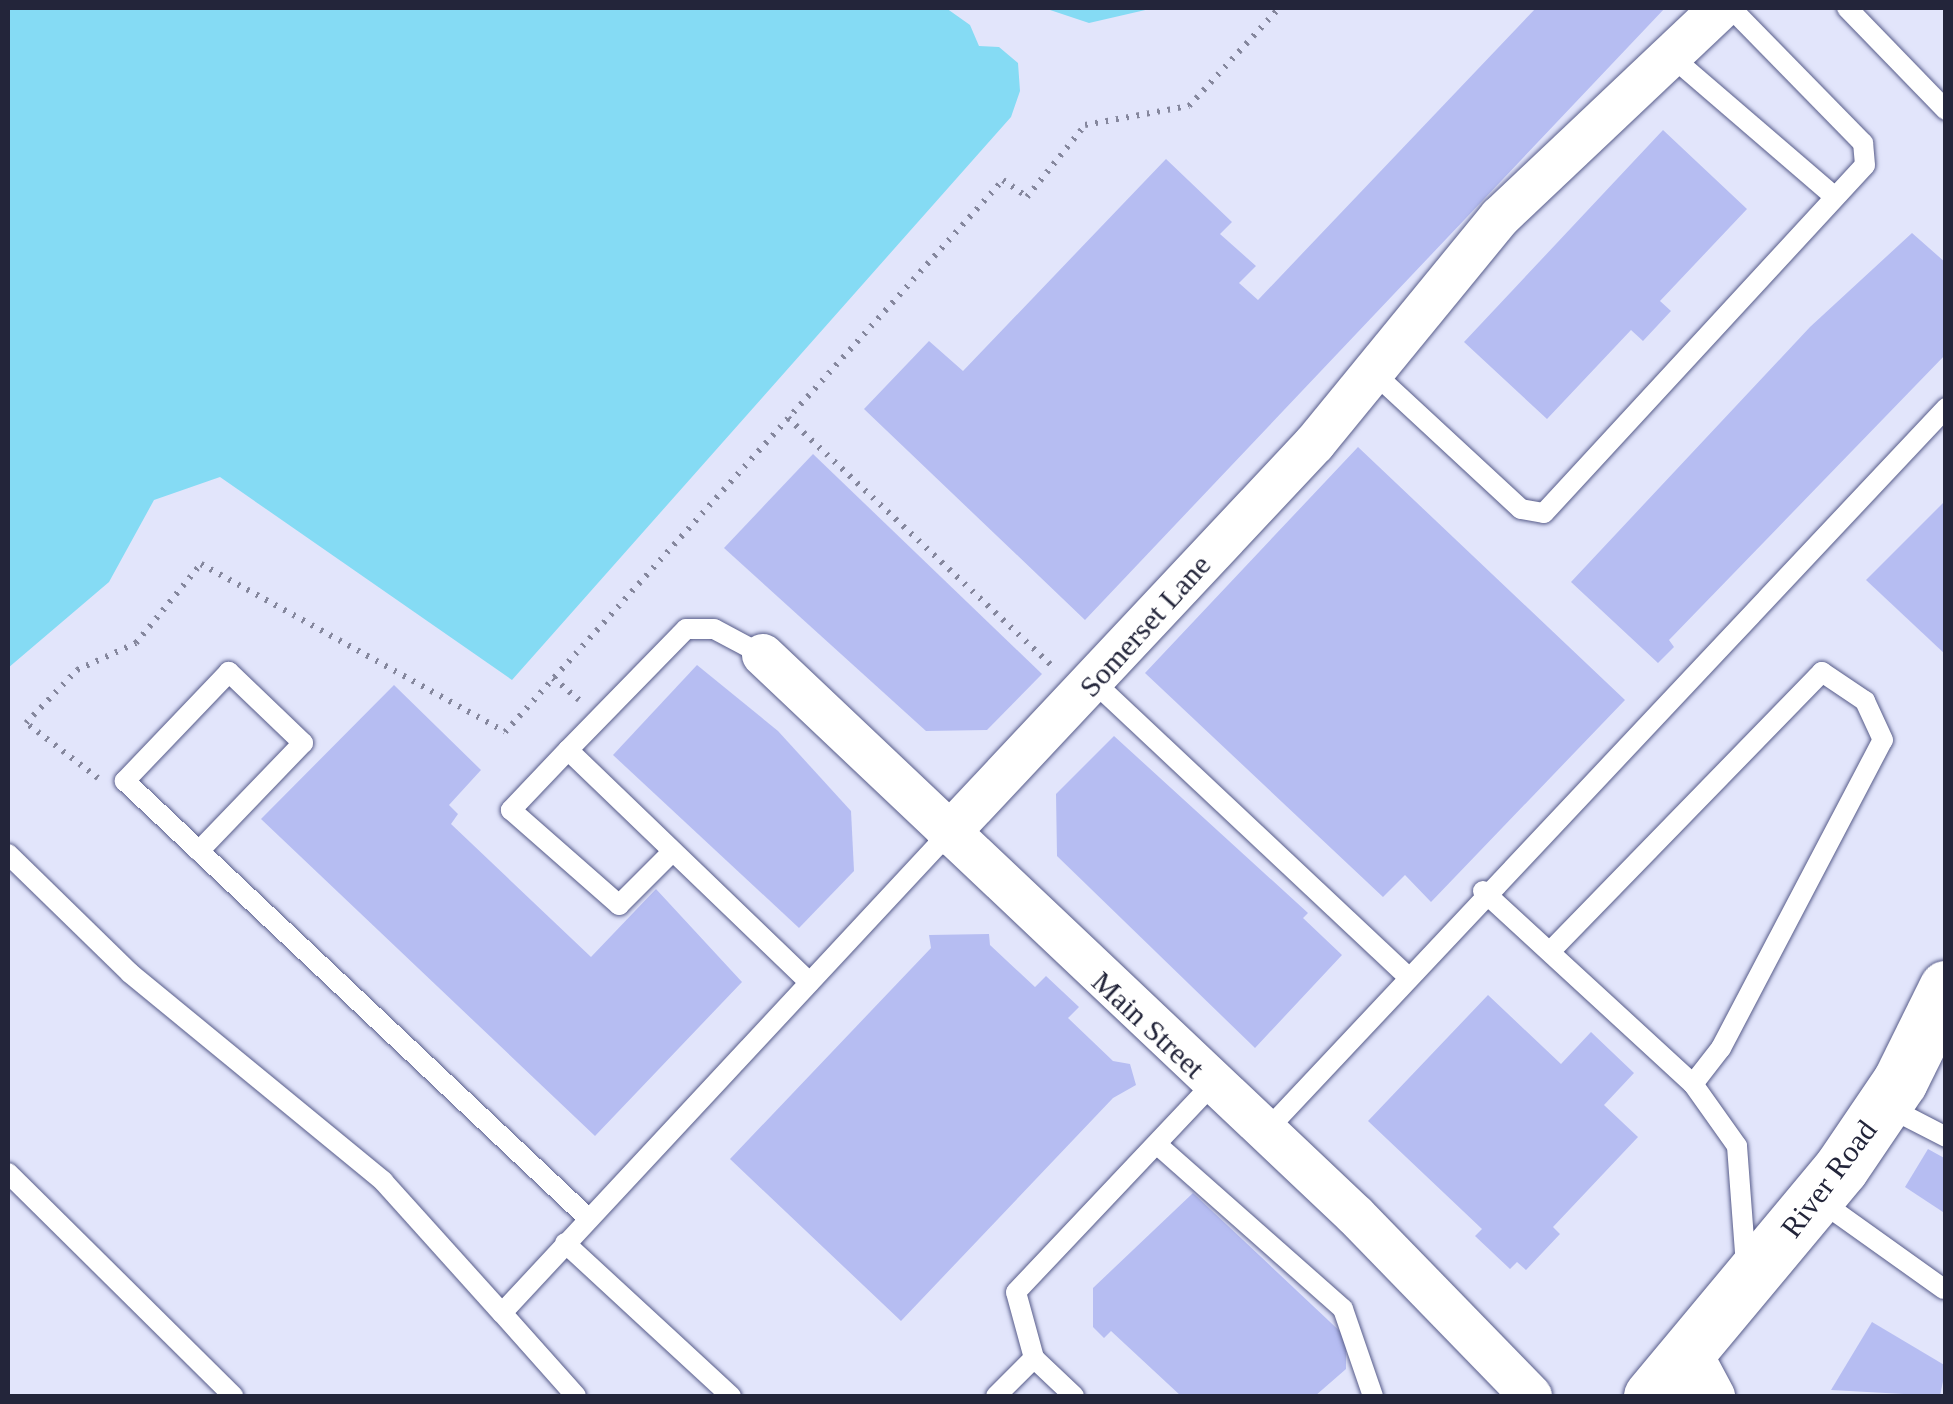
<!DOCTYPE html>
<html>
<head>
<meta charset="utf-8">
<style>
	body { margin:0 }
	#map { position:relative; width:1953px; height:1404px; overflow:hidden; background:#e2e5fb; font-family:"Times New Roman",serif }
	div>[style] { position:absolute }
	.water>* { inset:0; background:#85dbf4 }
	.building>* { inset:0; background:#b6bdf2 }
	.path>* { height:6px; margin-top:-3px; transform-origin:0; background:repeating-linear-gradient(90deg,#85879d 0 2.5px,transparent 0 10.5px) }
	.roads { filter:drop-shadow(0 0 2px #575c8a) drop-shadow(0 0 2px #575c8a) }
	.service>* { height:20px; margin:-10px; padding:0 10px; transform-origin:10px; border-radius:10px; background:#fff }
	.minor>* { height:42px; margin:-21px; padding:0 21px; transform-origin:21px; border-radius:21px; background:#fff }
	.primary>* { height:55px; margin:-27.5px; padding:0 27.5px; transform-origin:27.5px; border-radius:27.5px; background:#fff }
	span { translate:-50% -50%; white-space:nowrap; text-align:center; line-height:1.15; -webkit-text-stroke:8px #fff; paint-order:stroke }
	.street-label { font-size:30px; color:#23253a }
	.frame { position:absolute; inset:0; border:10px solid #23253a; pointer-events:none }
</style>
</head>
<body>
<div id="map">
	<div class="water">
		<i style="clip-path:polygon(8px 8px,946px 8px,970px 25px,979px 46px,999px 47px,1018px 63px,1020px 91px,1011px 117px,512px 680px,220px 477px,154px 500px,109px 582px,8px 668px)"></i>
		<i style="clip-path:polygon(1044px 8px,1154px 8px,1089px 23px)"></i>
	</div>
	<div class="building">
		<i style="clip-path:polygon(1536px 8px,1665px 8px,1085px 620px,864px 409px,929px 341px,963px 371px,1166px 159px,1232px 222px,1220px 234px,1256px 266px,1239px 283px,1258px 300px)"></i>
		<i style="clip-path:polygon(1663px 130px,1747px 209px,1660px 301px,1671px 311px,1643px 341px,1631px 330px,1547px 419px,1464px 342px)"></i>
		<i style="clip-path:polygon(1912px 233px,1946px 263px,1946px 354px,1669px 640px,1674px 647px,1658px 663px,1571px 582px,1810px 327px)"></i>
		<i style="clip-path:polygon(1358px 447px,1625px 700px,1431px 902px,1405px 875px,1383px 897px,1145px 673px)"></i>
		<i style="clip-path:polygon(813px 454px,1042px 674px,987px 730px,926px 731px,724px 548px)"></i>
		<i style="clip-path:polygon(1946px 500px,1946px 655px,1866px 580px)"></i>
		<i style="clip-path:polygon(697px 665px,778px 731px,851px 811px,854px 871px,799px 928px,613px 755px)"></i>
		<i style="clip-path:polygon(394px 685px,481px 770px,449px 805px,458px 814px,451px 824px,591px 957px,656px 889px,742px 982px,595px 1136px,261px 819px)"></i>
		<i style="clip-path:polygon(1114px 736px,1308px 913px,1303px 918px,1342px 955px,1255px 1048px,1057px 856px,1056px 794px)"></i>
		<i style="clip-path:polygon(989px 934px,990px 945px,1035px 987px,1046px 976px,1079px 1007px,1068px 1018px,1113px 1061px,1130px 1064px,1136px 1085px,1113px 1098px,901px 1321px,730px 1159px,931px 948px,929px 935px)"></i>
		<i style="clip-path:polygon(1488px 995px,1561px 1064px,1591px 1032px,1634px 1073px,1604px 1105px,1638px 1137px,1553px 1227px,1560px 1234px,1526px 1270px,1517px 1262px,1510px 1269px,1475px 1236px,1482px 1229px,1368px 1121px)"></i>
		<i style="clip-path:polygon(1928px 1149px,1946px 1159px,1946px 1214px,1905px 1187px)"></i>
		<i style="clip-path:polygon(1193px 1193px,1346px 1337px,1346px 1369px,1315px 1396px,1181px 1396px,1111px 1331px,1104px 1338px,1093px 1327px,1093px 1288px)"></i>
		<i style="clip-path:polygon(1872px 1322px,1946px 1366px,1940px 1396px,1831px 1390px)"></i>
	</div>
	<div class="path">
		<i style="left:788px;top:418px;width:364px;rotate:43.2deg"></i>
		<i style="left:553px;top:678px;width:34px;rotate:40deg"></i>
		<i style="left:98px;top:778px;width:91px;rotate:-142.6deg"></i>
		<i style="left:26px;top:723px;width:74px;rotate:-46.1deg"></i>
		<i style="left:77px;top:670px;width:65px;rotate:-24.6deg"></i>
		<i style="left:136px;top:643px;width:102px;rotate:-50.6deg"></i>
		<i style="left:201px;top:564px;width:347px;rotate:28.9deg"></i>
		<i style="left:505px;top:732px;width:743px;rotate:-47.94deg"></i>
		<i style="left:1003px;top:180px;width:29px;rotate:35deg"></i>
		<i style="left:1027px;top:197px;width:92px;rotate:-51.1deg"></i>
		<i style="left:1085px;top:125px;width:106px;rotate:-10.4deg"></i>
		<i style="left:1189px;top:106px;width:133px;rotate:-47.4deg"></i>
	</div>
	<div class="roads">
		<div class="service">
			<i style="left:1847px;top:8px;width:142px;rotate:45.9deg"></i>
			<i style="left:1671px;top:56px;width:216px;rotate:40.7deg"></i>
			<i style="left:1374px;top:373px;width:200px;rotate:42.8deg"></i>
			<i style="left:1521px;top:509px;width:23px;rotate:10deg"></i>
			<i style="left:1544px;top:513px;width:473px;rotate:-47.3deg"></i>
			<i style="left:1865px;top:165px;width:22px;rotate:-95deg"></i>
			<i style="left:1863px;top:143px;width:189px;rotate:-134.4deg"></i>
			<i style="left:763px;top:655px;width:55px;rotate:-152deg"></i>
			<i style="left:714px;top:629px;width:28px;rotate:180deg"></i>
			<i style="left:686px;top:629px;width:169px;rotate:134.3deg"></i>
			<i style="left:568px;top:750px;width:335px;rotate:43.9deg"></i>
			<i style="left:1094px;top:682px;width:428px;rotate:43.2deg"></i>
			<i style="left:568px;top:750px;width:83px;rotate:133.5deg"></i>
			<i style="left:511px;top:810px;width:144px;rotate:41.3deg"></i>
			<i style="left:619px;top:905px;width:76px;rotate:-45deg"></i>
			<i style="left:199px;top:851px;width:150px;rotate:-46.1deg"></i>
			<i style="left:303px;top:743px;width:103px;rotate:-136.2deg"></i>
			<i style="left:229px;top:672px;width:151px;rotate:133.7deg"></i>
			<i style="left:125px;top:781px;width:637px;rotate:43.35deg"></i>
			<i style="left:8px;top:854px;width:170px;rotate:44.3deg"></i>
			<i style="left:130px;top:973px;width:328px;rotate:39.4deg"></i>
			<i style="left:383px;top:1181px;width:178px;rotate:48deg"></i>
			<i style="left:1483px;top:891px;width:285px;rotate:42.6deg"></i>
			<i style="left:1693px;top:1084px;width:46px;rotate:-52.1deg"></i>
			<i style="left:1721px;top:1048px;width:348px;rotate:-62.3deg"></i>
			<i style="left:1883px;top:740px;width:43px;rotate:-114.8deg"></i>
			<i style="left:1865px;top:701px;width:52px;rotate:-146deg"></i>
			<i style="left:1822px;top:672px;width:390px;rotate:134.2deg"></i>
			<i style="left:1693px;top:1084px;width:76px;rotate:54.6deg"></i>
			<i style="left:1737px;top:1146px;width:121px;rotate:85.7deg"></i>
			<i style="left:1886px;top:1106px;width:68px;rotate:27.3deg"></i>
			<i style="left:1265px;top:1132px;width:994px;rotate:-46.75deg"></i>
			<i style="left:1160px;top:1147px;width:244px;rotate:41.5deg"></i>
			<i style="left:1343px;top:1309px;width:92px;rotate:71deg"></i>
			<i style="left:8px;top:1173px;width:317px;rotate:44.7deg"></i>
			<i style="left:1819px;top:1200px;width:153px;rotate:35.5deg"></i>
			<i style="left:565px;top:1243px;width:226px;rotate:42.7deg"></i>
			<i style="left:576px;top:1396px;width:111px;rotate:-131.7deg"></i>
			<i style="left:502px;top:1313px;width:654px;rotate:-47.04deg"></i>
			<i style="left:996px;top:1396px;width:54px;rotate:-45deg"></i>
			<i style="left:1074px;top:1396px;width:55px;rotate:-136.5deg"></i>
			<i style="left:1034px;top:1358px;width:68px;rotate:-105.3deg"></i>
			<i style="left:1016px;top:1292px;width:286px;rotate:-46.6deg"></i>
		</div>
		<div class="minor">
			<i style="left:763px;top:655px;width:816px;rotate:43.41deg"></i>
			<i style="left:1356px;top:1216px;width:251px;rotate:45.8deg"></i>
			<i style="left:948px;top:834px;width:536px;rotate:-46.81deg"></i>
			<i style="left:1315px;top:443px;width:292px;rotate:-50.7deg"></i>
			<i style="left:1500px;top:217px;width:304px;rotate:-43.4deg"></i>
			<i style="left:1692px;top:1355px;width:47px;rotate:61.8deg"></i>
		</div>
		<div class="primary">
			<i style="left:1651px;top:1396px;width:297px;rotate:-50.2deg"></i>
			<i style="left:1841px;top:1168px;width:105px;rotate:-55.9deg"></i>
			<i style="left:1900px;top:1081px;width:104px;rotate:-63.7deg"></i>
		</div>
	</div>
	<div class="street-label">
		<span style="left:1145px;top:626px;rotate:-48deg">Somerset Lane</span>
		<span style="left:1148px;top:1025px;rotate:43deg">Main Street</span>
		<span style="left:1829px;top:1179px;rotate:-53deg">River Road</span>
	</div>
	<div class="frame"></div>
</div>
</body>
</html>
